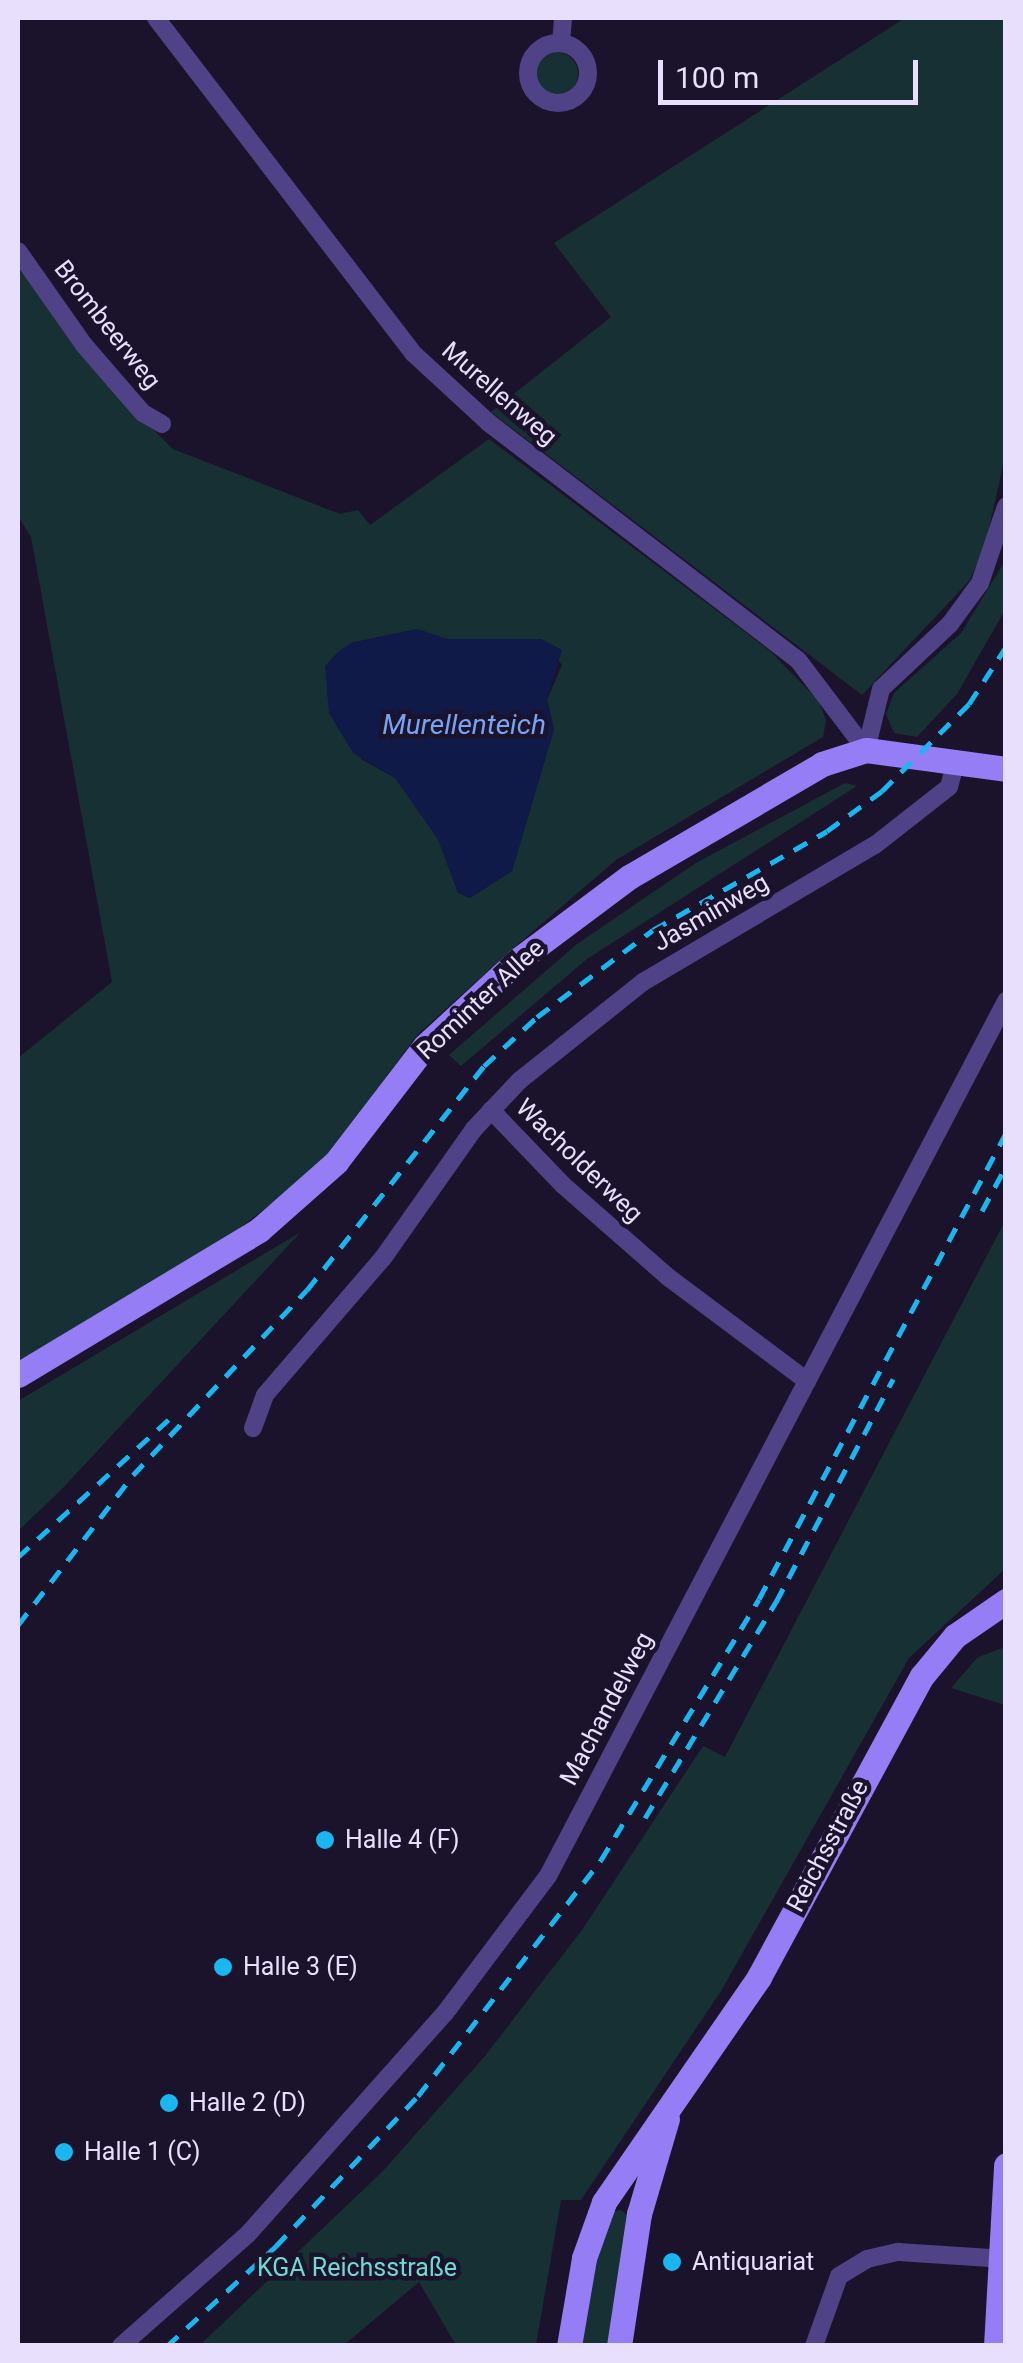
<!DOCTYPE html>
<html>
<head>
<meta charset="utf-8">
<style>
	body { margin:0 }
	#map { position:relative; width:1023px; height:2363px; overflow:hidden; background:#1b132b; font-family:Roboto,sans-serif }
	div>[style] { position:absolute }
	.green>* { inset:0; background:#173034 }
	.round { border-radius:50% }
	.water>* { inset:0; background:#0f1a48 }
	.street>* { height:18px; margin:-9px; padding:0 9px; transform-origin:9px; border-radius:9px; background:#504286 }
	.street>.ring { margin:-9px; padding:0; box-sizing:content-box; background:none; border:18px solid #504286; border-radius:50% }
	.secondary>* { height:25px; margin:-12.5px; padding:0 12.5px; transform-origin:12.5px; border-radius:12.5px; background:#957df6 }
	.rail>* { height:5px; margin-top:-2.5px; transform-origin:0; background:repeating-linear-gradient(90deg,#19b6ef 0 15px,transparent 0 27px) }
	.dots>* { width:28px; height:28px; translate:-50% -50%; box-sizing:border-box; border:5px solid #1b132b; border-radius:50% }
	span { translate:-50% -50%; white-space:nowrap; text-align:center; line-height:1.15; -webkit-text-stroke:9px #1b132b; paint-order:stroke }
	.street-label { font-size:25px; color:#e8dffd }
	.poi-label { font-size:25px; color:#e8dffd }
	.left { translate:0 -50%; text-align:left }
	.park-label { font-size:25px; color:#6fdad1 }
	.water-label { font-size:28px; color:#75a4f6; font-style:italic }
	.frame { position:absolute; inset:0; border:20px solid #e8dffd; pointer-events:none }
	.scale { position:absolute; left:658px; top:60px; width:260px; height:45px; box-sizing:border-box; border:5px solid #e8dffd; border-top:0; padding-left:12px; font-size:30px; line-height:35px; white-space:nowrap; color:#e8dffd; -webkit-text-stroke:8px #1b132b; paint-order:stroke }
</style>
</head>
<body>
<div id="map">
	<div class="green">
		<i style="clip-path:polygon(905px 18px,1005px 18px,1006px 452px,984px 551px,969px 581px,862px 695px,491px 412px,611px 317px,554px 243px)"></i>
		<i class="round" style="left:534px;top:52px;width:44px;height:44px"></i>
		<i style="clip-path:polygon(evenodd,18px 265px,104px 381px,173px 449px,340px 514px,358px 510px,370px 525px,489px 439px,769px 650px,819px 701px,826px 721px,823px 737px,616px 860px,509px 952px,418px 1034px,329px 1153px,282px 1195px,222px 1242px,18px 1361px,18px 1058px,112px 982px,31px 537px,18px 516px,18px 265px,417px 629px,447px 639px,541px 639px,562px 665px,547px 700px,554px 729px,512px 871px,470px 898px,458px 893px,438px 839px,395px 778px,361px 759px,351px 643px,417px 629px)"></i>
		<i style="clip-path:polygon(1005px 561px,1005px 610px,957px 694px,917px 737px,894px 733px,886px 714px,894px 693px,961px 633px)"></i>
		<i style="clip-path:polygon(845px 783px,857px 786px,587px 959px,461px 1066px,449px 1055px,577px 944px,696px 863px)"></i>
		<i style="clip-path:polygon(1005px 1221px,1005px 1569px,909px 1658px,721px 1991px,581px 2200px,561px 2200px,536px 2345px,456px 2345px,419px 2282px,344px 2345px,200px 2345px,382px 2172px,485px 2056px,582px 1930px,703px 1746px,725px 1757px)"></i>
		<i style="clip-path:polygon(301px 1232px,61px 1490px,18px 1531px,18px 1401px)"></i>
		<i style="clip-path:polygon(1005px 1647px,1005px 1705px,951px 1688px,978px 1657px)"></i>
		<i style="clip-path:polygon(621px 2210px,629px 2216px,611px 2345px,574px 2346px,583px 2286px,613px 2211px)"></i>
	</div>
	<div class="water">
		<i style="clip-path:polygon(417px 629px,447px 639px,541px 639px,562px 650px,547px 700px,554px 729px,512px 871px,470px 898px,458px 893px,438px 839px,395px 778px,353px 753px,329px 713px,325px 666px,338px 652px,351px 643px)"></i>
	</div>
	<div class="street">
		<i style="left:156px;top:18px;width:424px;rotate:52.5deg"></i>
		<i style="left:414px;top:354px;width:102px;rotate:42.6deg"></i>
		<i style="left:489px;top:423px;width:389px;rotate:37.5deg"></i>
		<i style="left:798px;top:660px;width:113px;rotate:52.9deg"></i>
		<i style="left:866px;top:750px;width:63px;rotate:-76.2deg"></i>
		<i style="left:881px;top:689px;width:95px;rotate:-43.3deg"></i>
		<i style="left:950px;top:624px;width:51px;rotate:-53.8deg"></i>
		<i style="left:980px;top:583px;width:81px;rotate:-71.3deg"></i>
		<i style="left:561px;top:42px;width:24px;rotate:-85deg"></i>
		<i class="ring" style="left:528px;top:43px;width:42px;height:42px"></i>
		<i style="left:18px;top:251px;width:115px;rotate:54.9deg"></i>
		<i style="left:84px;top:345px;width:90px;rotate:49.1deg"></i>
		<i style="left:143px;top:413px;width:22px;rotate:30deg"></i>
		<i style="left:491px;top:1110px;width:104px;rotate:46.2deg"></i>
		<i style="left:563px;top:1185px;width:140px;rotate:41.2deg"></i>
		<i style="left:668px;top:1277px;width:174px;rotate:36.8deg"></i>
		<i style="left:253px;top:1428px;width:35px;rotate:-70deg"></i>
		<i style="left:265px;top:1395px;width:181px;rotate:-49.3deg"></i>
		<i style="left:383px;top:1258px;width:158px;rotate:-54.8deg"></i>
		<i style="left:474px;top:1129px;width:66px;rotate:-46.8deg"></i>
		<i style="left:519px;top:1081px;width:159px;rotate:-38.6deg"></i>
		<i style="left:643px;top:982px;width:269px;rotate:-30.6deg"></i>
		<i style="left:875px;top:845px;width:94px;rotate:-38.1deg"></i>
		<i style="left:949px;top:787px;width:23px;rotate:-75deg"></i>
		<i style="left:121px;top:2346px;width:169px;rotate:-41.4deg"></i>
		<i style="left:248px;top:2234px;width:296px;rotate:-48.3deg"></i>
		<i style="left:445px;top:2013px;width:171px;rotate:-53.1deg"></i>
		<i style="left:548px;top:1876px;width:988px;rotate:-62.37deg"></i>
		<i style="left:814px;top:2346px;width:74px;rotate:-70.3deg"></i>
		<i style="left:839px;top:2276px;width:33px;rotate:-31deg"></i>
		<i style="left:867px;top:2259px;width:32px;rotate:-13deg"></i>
		<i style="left:898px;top:2252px;width:108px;rotate:3.7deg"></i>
	</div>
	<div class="secondary">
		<i style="left:18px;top:1375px;width:281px;rotate:-31deg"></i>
		<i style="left:259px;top:1230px;width:103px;rotate:-41.4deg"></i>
		<i style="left:336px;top:1162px;width:146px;rotate:-52.5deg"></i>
		<i style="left:425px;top:1046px;width:127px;rotate:-42.8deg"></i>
		<i style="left:518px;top:960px;width:139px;rotate:-36.8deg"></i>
		<i style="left:629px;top:877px;width:224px;rotate:-30.3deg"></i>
		<i style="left:822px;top:764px;width:46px;rotate:-17.7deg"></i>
		<i style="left:866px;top:750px;width:141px;rotate:7.7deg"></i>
		<i style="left:569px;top:2346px;width:89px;rotate:-80.3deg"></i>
		<i style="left:584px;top:2258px;width:59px;rotate:-70.3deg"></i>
		<i style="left:604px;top:2202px;width:273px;rotate:-55.4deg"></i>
		<i style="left:759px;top:1977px;width:342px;rotate:-61.6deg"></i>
		<i style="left:922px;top:1676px;width:52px;rotate:-50.5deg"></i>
		<i style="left:955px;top:1636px;width:62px;rotate:-34.5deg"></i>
		<i style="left:619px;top:2346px;width:134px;rotate:-81.4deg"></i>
		<i style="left:639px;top:2214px;width:99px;rotate:-73.6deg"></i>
		<i style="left:996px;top:2346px;width:181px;rotate:-86.8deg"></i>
	</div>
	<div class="rail">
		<i style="left:982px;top:1211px;width:51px;rotate:-61.9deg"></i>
		<i style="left:18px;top:1557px;width:205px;rotate:-42.4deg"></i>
		<i style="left:18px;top:1625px;width:189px;rotate:-52.5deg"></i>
		<i style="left:133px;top:1475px;width:254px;rotate:-46.8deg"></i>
		<i style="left:307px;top:1290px;width:285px;rotate:-51.7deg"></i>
		<i style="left:484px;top:1066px;width:72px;rotate:-42.8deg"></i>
		<i style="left:537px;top:1017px;width:145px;rotate:-36.9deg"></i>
		<i style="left:653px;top:930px;width:200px;rotate:-29.6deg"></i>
		<i style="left:827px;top:831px;width:68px;rotate:-36deg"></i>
		<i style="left:882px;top:791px;width:123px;rotate:-45deg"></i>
		<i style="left:969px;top:704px;width:68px;rotate:-57deg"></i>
		<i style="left:645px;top:1818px;width:253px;rotate:-58.8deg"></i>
		<i style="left:776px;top:1602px;width:252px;rotate:-62.3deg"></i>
		<i style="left:167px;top:2346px;width:148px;rotate:-42.5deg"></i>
		<i style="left:276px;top:2246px;width:207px;rotate:-46.6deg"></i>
		<i style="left:418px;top:2096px;width:299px;rotate:-52.2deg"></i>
		<i style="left:601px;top:1860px;width:305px;rotate:-58.8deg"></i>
		<i style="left:759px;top:1599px;width:527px;rotate:-62.07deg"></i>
	</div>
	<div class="dots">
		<i style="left:325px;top:1840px;background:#19b6ef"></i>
		<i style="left:223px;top:1967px;background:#19b6ef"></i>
		<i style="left:169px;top:2103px;background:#19b6ef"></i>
		<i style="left:64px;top:2152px;background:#19b6ef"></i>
		<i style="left:672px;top:2262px;background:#19b6ef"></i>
	</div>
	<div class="street-label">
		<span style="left:107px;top:325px;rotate:52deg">Brombeerweg</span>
		<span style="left:499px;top:394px;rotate:41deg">Murellenweg</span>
		<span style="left:711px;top:913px;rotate:-30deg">Jasminweg</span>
		<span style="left:481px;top:1000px;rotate:-43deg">Rominter Allee</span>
		<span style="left:579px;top:1161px;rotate:44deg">Wacholderweg</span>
		<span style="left:607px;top:1709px;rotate:-62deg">Machandelweg</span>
		<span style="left:828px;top:1846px;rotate:-62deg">Reichsstraße</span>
	</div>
	<div class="poi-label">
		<span class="left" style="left:345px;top:1840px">Halle 4 (F)</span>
		<span class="left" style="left:243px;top:1967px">Halle 3 (E)</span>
		<span class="left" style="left:189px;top:2103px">Halle 2 (D)</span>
		<span class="left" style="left:84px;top:2152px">Halle 1 (C)</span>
		<span class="left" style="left:692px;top:2262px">Antiquariat</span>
	</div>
	<div class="park-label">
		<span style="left:357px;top:2268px">KGA Reichsstraße</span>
	</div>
	<div class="water-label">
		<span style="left:464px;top:725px">Murellenteich</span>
	</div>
	<div class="frame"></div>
	<div class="scale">100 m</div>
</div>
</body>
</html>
